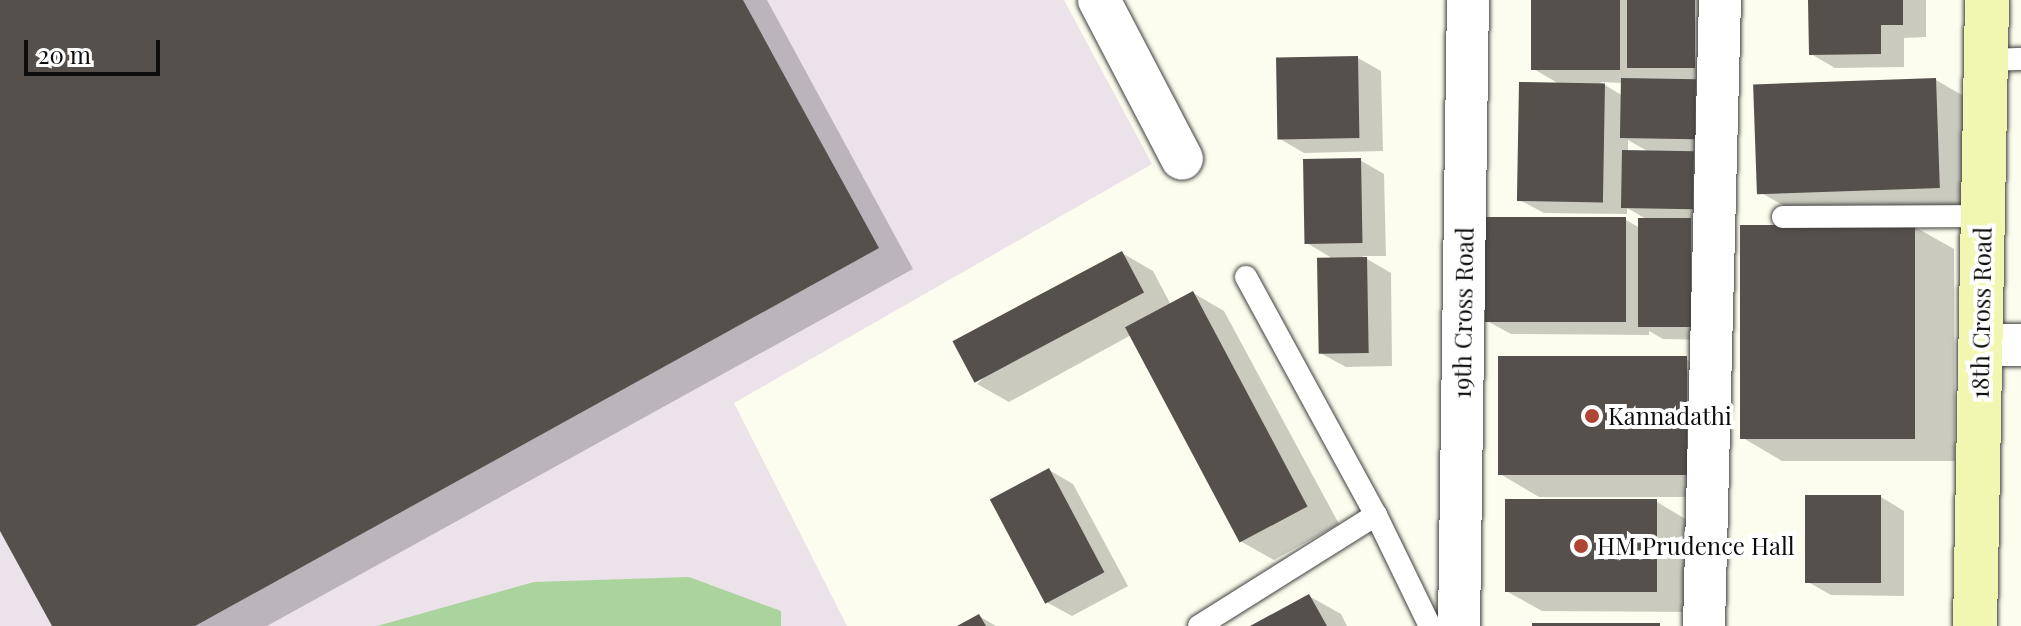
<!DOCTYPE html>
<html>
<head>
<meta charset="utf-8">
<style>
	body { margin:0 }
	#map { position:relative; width:2021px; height:626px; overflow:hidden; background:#fdfdef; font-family:"Playfair Display",serif }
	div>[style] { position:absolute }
	.industrial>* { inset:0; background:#ebe2ea }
	.forest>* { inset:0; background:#abd39d }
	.shadow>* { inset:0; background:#0003 }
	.building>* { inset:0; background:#55504b; transform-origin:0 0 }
	.roads { filter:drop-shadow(0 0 2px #404040) drop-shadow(0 0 2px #404040) }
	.lane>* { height:22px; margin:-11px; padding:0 11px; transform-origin:11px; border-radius:11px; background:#fff }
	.street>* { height:42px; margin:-21px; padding:0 21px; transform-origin:21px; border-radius:21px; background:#fff }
	.secondary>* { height:44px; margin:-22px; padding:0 22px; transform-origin:22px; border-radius:22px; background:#f1f7b0 }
	.dots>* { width:22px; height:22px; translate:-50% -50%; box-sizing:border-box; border:4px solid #fff; border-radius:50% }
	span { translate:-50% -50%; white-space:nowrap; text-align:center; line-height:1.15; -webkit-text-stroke:8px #fff; paint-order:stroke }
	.street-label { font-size:24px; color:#0d0d0d }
	.poi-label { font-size:24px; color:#0d0d0d }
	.left { translate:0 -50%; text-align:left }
	.scale { position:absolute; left:24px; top:40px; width:136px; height:36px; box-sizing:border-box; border:4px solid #0d0d0d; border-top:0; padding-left:10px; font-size:24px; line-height:28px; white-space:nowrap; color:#0d0d0d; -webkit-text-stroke:6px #fff; paint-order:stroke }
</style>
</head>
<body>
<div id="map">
	<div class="industrial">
		<i style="clip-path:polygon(0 0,1064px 0,1152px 164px,734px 403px,847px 626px,0 626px)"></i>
	</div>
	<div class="forest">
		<i style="clip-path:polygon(689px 577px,781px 611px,781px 626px,377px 626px,534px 582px)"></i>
	</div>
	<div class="shadow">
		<i style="clip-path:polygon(0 0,767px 0,913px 269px,267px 626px,54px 626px,0 527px)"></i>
		<i style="clip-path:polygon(evenodd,1533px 0,1718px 0,1718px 81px,1695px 81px,1719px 95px,1719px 152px,1692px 152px,1717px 166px,1717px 221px,1690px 220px,1714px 234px,1713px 340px,1663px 339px,1649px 331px,1649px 335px,1511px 334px,1487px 321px,1626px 220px,1640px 228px,1648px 220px,1627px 208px,1627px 214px,1544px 213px,1520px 200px,1561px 85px,1532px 68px,1533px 0,1600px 82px,1623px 83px,1623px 96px,1600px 82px,1533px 0,1628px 140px,1649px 152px,1628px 152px,1628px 140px)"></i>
		<i style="clip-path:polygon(1810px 0,1926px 0,1926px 37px,1904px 38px,1904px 67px,1835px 68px,1811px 54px)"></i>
		<i style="clip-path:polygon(1358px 58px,1381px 71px,1383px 151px,1304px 153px,1280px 139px)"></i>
		<i style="clip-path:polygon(1936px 80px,1967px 98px,1969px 205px,1788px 208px,1756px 190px)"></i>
		<i style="clip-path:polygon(1360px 160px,1384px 174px,1386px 256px,1362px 256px,1391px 273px,1392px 366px,1346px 367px,1322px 354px,1335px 260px,1307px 243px)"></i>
		<i style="clip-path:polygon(1915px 227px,1954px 249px,1955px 461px,1782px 461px,1743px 438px)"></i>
		<i style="clip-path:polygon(1122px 253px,1153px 271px,1171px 305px,1193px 293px,1224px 311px,1339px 524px,1274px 560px,1242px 542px,1131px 335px,1009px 402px,977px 384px)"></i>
		<i style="clip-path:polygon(1686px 359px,1725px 381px,1725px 497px,1539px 497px,1500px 474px)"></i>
		<i style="clip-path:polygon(1049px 470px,1073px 484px,1128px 586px,1072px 616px,1048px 603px)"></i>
		<i style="clip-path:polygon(1881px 497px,1904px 511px,1904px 596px,1831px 595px,1808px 582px)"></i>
		<i style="clip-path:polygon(1657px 502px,1692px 523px,1692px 612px,1542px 611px,1506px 591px)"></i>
		<i style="clip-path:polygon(1309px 596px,1341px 614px,1347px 626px,1255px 626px)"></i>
		<i style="clip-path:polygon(979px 616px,996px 626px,961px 626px)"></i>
	</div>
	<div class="building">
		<i style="clip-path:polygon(0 0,743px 0,879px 248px,195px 626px,52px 626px,0 531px)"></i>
		<i style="left:1531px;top:0;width:89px;height:70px"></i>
		<i style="left:1627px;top:0;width:68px;height:68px"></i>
		<i style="clip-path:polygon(1808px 0,1903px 0,1903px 25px,1881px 25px,1881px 54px,1809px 55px)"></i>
		<i style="left:1358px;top:56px;width:82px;height:82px;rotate:89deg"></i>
		<i style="left:1621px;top:78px;width:75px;height:60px;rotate:1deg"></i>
		<i style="left:1936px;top:78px;width:110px;height:183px;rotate:88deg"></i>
		<i style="left:1519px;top:82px;width:86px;height:119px;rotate:1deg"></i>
		<i style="left:1622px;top:150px;width:72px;height:58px;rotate:1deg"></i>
		<i style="left:1361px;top:158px;width:85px;height:58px;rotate:89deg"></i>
		<i style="left:1485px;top:217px;width:141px;height:105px"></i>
		<i style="left:1638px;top:218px;width:53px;height:109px"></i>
		<i style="left:1740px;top:225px;width:175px;height:214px"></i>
		<i style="left:1122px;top:251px;width:47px;height:192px;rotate:62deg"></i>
		<i style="left:1367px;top:257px;width:96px;height:50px;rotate:89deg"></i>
		<i style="left:1193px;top:291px;width:244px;height:77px;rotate:62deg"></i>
		<i style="left:1498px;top:356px;width:189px;height:119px"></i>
		<i style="left:1049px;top:468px;width:118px;height:67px;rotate:62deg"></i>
		<i style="left:1805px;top:495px;width:76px;height:88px"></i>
		<i style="left:1505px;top:499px;width:152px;height:93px"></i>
		<i style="clip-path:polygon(1309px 594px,1327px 626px,1250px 626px)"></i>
		<i style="clip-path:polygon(979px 614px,986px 626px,957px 626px)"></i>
		<i style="left:1532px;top:623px;width:128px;height:3px"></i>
	</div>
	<div class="roads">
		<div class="lane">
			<i style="left:1986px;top:60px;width:35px;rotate:-2deg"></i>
			<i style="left:1783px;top:217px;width:200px;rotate:-0.3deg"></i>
			<i style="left:1246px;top:277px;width:271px;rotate:61.4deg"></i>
			<i style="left:1376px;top:515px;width:123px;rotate:64.1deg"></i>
			<i style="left:1199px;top:626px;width:209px;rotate:-32.1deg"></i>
		</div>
		<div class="street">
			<i style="left:1099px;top:0;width:179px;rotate:62.4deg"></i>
			<i style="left:1980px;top:345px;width:41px"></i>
			<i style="left:1459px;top:626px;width:626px;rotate:-89.18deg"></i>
			<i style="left:1704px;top:626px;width:626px;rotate:-88.54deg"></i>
		</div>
		<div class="secondary">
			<i style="left:1975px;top:626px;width:626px;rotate:-88.9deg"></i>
		</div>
	</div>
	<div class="dots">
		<i style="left:1592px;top:416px;background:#af4633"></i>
		<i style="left:1581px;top:546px;background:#af4633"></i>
	</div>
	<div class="street-label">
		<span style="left:1463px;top:313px;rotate:-89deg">19th Cross Road</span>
		<span style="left:1981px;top:313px;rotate:-89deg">18th Cross Road</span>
	</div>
	<div class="poi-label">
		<span class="left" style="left:1608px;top:416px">Kannadathi</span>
		<span class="left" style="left:1597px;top:546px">HM Prudence Hall</span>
	</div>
	<div class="scale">20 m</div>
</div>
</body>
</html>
